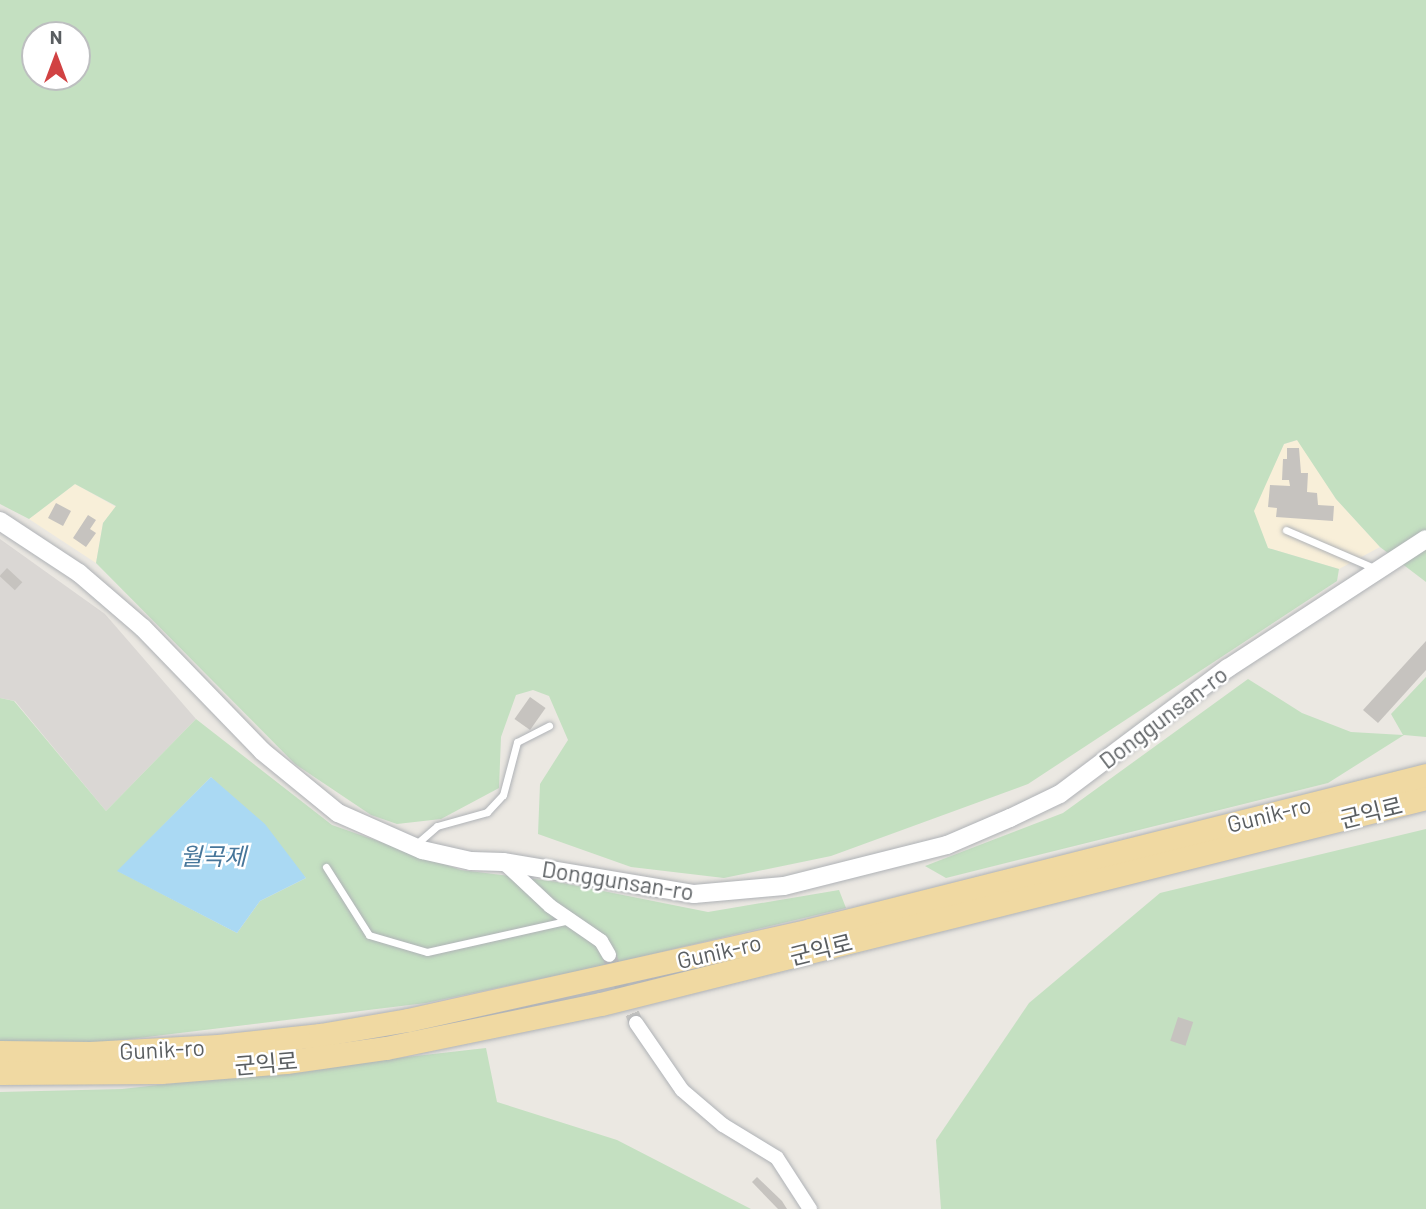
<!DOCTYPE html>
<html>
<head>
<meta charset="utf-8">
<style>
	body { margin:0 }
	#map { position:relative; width:1426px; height:1209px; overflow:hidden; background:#ebe8e2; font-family:Barlow,"Noto Sans KR",sans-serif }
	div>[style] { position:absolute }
	.commercial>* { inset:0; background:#f8efd9 }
	.industrial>* { inset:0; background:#dad7d4 }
	.green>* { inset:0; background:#c4e0c1 }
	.water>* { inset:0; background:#aad9f3 }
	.building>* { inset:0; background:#c6c3bf; transform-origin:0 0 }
	.minor-tunnel>* { height:14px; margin-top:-7px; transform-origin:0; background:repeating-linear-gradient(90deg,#c7c6c2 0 14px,transparent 0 21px) }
	.roads { filter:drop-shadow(0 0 2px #afb2b6) drop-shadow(0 0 2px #afb2b6) }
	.service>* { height:7px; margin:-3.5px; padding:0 3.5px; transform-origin:3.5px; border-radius:3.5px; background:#fff }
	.minor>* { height:14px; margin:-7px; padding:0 7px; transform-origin:7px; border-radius:7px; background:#fff }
	.tertiary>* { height:18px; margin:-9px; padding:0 9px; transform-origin:9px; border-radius:9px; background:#fff }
	.trunk>* { height:23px; margin:-11.5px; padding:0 11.5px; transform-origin:11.5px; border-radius:11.5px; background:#f0d9a2 }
	span { translate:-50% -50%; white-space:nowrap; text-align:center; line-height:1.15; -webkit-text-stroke:5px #fff; paint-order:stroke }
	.street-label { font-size:23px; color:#5a5e61 }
	.water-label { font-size:24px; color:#47769a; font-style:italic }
	.north { position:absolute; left:21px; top:21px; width:70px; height:70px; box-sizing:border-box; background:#fff; border:2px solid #bdbfc0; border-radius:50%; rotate:0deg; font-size:19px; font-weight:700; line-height:28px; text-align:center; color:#5a5e61 }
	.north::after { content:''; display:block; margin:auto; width:24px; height:32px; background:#d14243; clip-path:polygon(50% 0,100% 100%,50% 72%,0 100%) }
</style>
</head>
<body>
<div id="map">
	<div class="commercial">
		<i style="clip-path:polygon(1298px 440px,1336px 499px,1380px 547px,1339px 569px,1268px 548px,1253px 511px,1284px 444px)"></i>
		<i style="clip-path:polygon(75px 484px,116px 507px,103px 523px,96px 563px,29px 519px)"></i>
	</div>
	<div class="industrial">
		<i style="clip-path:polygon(0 539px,105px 614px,196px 719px,106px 811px,15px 701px,0 698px)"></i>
	</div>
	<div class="green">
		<i style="clip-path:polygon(evenodd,0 0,1426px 0,1426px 582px,1380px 547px,1336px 499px,1297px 440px,1284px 444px,1254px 511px,1268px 548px,1339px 569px,1337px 581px,1028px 784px,831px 856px,724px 878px,631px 867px,538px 834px,540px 784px,568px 740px,549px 696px,533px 690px,516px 695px,501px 737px,499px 788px,441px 819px,397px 824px,371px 815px,295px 764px,96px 563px,103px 523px,116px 506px,75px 484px,29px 519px,0 504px,0 0,35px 35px,77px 35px,77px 77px,35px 77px,35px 35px)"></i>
		<i style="clip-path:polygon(1426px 677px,1426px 737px,1404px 735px,1328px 783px,946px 878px,925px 866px,1063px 813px,1248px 679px,1302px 713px,1351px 732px,1403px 735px,1391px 714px)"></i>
		<i style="clip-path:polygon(evenodd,0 698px,14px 701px,106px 811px,196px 719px,332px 825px,461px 870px,558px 882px,708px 912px,839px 890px,846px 908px,602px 966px,426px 1003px,48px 1049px,0 1044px,0 698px,211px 777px,306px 878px,260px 901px,237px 933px,118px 871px,211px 777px)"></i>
		<i style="clip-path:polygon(1426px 829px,1426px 1209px,941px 1209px,936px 1140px,1029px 1003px,1160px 893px)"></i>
		<i style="clip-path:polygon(486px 1048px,497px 1102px,617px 1140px,751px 1209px,0 1209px,0 1092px,122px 1089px)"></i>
	</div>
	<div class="water">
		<i style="clip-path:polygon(211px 777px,265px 824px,306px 878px,260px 901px,237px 933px,117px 871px)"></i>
	</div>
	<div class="building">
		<i style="clip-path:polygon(1287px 448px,1299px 448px,1301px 473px,1308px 473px,1307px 492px,1317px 493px,1318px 505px,1334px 506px,1333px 521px,1276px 517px,1277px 508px,1268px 507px,1270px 485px,1290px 486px,1289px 480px,1282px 480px,1283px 459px,1287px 459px)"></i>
		<i style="left:56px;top:503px;width:17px;height:17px;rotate:28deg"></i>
		<i style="clip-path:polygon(88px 515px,96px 520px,90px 529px,96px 533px,86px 547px,73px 538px)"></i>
		<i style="left:7px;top:568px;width:21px;height:11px;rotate:43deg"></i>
		<i style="clip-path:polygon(1426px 641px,1426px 670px,1378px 723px,1363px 710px)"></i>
		<i style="left:530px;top:697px;width:19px;height:27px;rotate:35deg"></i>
		<i style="left:1178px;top:1017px;width:16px;height:25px;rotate:18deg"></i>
		<i style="clip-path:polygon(757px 1177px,782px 1201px,787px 1209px,778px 1209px,752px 1182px)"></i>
	</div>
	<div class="minor-tunnel">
		<i style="left:609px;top:955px;width:73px;rotate:68.3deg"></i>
	</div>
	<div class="roads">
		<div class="service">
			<i style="left:1286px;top:530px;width:98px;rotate:23.4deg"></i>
			<i style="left:414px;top:846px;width:30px;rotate:-41deg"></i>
			<i style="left:437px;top:826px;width:52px;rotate:-15.6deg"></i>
			<i style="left:487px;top:812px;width:23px;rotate:-47deg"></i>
			<i style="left:503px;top:795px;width:55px;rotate:-75.2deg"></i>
			<i style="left:517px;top:742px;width:36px;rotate:-27deg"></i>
			<i style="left:326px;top:867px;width:80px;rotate:57.7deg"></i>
			<i style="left:369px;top:935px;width:60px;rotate:16.3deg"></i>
			<i style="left:427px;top:952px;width:147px;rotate:-12.6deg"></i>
		</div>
		<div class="minor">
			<i style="left:503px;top:862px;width:64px;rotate:43.1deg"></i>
			<i style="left:550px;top:906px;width:62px;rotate:34.5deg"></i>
			<i style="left:601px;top:941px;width:16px;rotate:60deg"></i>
			<i style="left:636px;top:1023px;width:81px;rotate:55.5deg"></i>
			<i style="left:682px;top:1090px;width:54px;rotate:40.5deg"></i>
			<i style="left:723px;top:1125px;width:63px;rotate:31.4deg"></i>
			<i style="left:777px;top:1158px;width:61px;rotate:57.1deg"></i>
		</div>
		<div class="tertiary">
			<i style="left:0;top:521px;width:95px;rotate:33.4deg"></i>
			<i style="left:79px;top:573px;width:84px;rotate:40.7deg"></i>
			<i style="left:143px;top:628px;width:171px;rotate:45.9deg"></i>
			<i style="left:262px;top:751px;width:98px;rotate:39.2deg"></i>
			<i style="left:338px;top:813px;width:92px;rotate:23.8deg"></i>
			<i style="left:422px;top:850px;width:50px;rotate:12.7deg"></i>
			<i style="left:471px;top:861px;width:32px;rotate:2deg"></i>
			<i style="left:503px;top:862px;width:194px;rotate:9.5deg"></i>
			<i style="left:694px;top:894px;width:90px;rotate:-5.1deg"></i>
			<i style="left:784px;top:886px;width:168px;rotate:-14.1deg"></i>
			<i style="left:947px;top:845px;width:69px;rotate:-23.2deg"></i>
			<i style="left:1010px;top:818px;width:55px;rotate:-25.6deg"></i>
			<i style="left:1060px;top:794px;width:210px;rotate:-36.9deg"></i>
			<i style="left:1228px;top:668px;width:236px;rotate:-33.1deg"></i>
		</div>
		<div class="trunk">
			<i style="left:0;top:1052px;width:90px;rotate:0.6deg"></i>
			<i style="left:90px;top:1053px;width:128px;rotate:-3.1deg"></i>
			<i style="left:218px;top:1046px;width:103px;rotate:-6.2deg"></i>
			<i style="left:320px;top:1035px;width:89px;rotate:-9.7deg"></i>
			<i style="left:408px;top:1020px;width:412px;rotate:-12.6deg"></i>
			<i style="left:810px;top:930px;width:635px;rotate:-14.12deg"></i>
			<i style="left:0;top:1073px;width:161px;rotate:-0.4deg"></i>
			<i style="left:161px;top:1072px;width:125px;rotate:-4.6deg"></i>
			<i style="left:286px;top:1062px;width:101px;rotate:-8deg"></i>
			<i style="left:386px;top:1048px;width:219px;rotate:-11.6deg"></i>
			<i style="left:601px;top:1004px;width:850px;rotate:-14.02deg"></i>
		</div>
	</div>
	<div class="street-label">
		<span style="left:1163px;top:717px;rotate:-37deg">Donggunsan-ro</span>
		<span style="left:1371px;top:812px;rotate:-14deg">군익로</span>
		<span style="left:1269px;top:814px;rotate:-14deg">Gunik-ro</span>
		<span style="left:618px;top:880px;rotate:9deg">Donggunsan-ro</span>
		<span style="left:821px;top:949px;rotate:-14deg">군익로</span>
		<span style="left:719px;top:951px;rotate:-13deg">Gunik-ro</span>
		<span style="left:162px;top:1049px;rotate:-3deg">Gunik-ro</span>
		<span style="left:266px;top:1063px;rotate:-5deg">군익로</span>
	</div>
	<div class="water-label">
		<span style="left:213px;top:856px">월곡제</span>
	</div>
	<div class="north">N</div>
</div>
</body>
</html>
